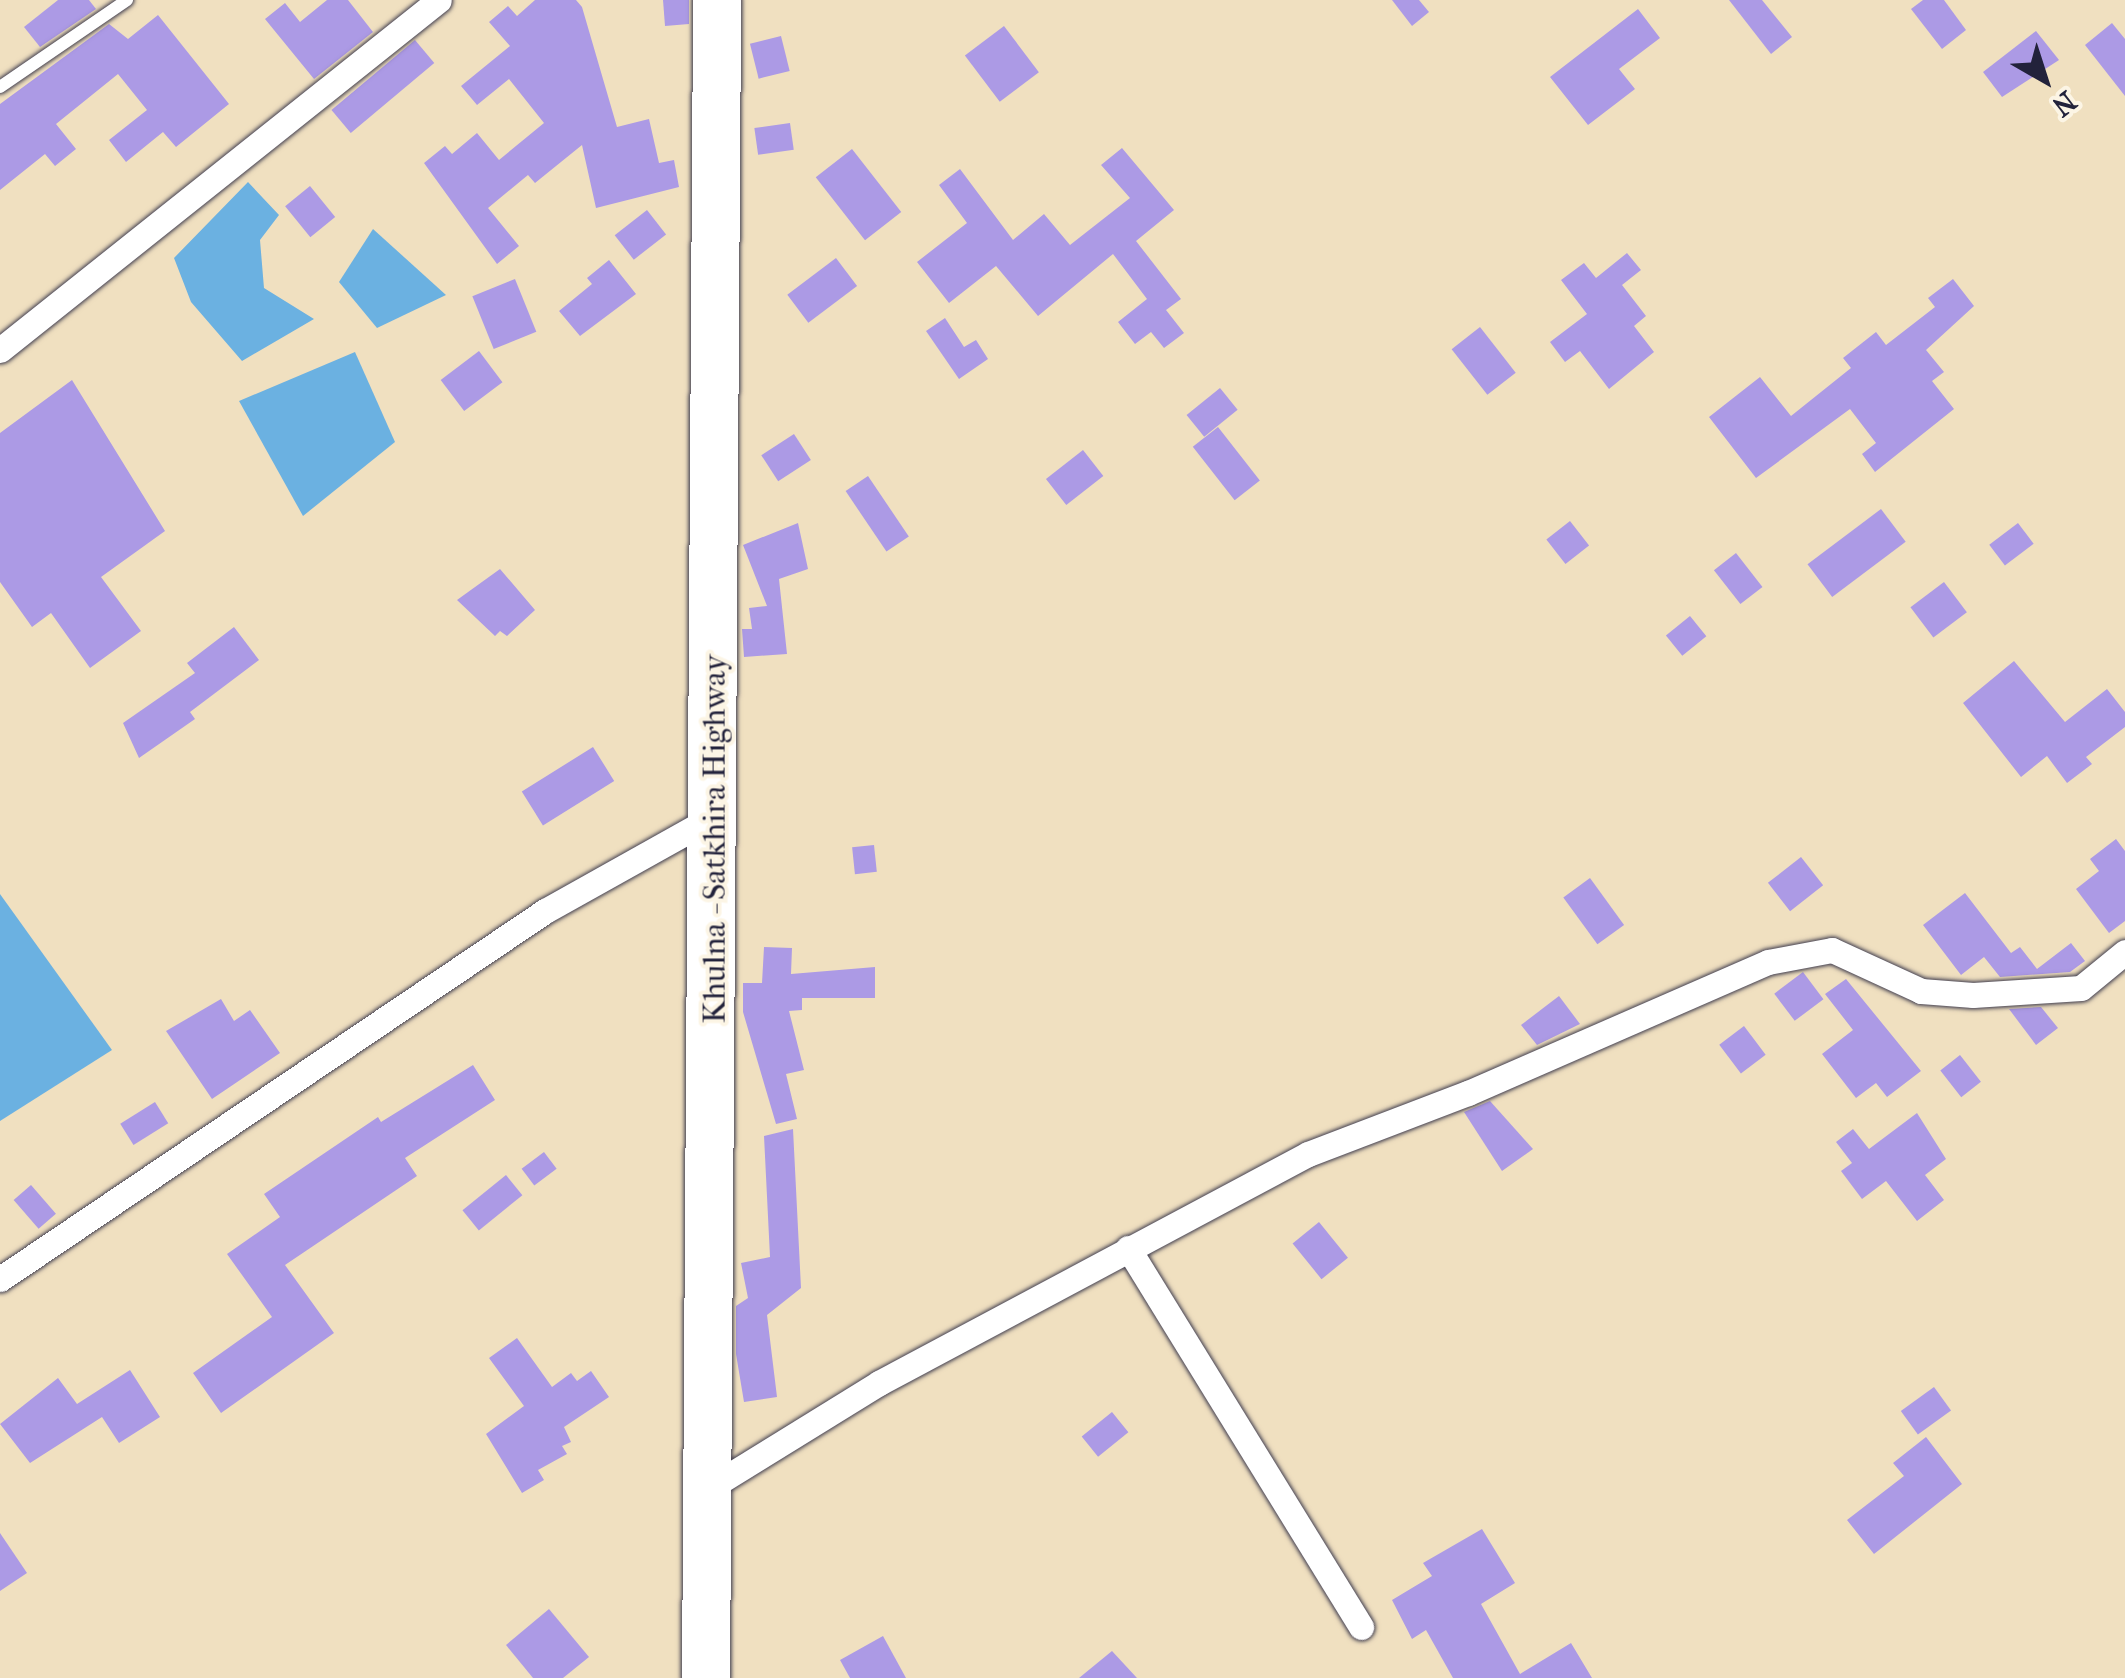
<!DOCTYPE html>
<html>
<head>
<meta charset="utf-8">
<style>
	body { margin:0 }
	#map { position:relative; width:2125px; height:1678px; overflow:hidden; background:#f0e0c0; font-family:"IM FELL French Canon",serif }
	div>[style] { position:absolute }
	.water>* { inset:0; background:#6bb1e1 }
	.building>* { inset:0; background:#ac9ae5; transform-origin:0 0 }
	.roads { filter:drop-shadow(0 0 2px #413e4f) drop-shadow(0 0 2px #413e4f) }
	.lane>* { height:12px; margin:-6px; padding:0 6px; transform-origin:6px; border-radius:6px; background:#fff }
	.street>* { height:25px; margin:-12.5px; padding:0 12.5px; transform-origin:12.5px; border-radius:12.5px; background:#fff }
	.highway>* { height:48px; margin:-24px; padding:0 24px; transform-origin:24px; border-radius:24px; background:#fff }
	span { translate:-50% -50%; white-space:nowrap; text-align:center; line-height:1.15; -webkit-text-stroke:8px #fcf5e5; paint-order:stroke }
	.street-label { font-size:32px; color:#22223b }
	.north { position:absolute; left:1995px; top:30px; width:100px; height:100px; -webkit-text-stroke:8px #fcf5e5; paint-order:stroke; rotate:141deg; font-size:28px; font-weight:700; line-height:40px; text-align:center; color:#22223b }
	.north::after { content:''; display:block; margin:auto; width:35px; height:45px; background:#22223b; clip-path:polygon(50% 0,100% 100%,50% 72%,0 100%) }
</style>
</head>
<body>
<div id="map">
	<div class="water">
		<i style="clip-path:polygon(248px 182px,279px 215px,260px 240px,264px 288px,314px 319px,242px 361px,191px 302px,174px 258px)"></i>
		<i style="clip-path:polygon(373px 229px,446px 295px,377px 328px,339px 282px)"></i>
		<i style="clip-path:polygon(355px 352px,395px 442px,303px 516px,239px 401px)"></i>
		<i style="clip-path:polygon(0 894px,112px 1050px,0 1121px)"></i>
	</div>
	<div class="building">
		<i style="clip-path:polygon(58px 0,89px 0,96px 9px,40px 47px,24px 27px)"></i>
		<i style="clip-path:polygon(327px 0,348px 0,373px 32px,314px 79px,265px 19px,285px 3px,300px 22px)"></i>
		<i style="clip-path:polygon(535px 0,576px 0,582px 7px,617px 127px,649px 119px,659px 163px,674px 160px,679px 187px,596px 208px,582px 145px,535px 183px,528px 175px,488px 208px,519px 246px,497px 264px,424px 163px,445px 146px,452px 154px,477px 133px,499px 160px,544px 123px,509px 79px,477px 105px,461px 86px,510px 46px,489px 22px,508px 6px,517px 16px)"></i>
		<i style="clip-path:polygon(663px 0,689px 0,689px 24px,665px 26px)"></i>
		<i style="clip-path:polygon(1392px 0,1419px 0,1429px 12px,1412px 26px)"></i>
		<i style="clip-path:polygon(1729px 0,1762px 0,1792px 37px,1771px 54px)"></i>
		<i style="clip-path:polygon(1923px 0,1944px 0,1966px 30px,1942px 49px,1911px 9px)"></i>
		<i style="clip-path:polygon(1638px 9px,1660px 38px,1619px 69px,1635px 89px,1588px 125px,1550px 77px)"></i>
		<i style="clip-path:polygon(158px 15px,229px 104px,176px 147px,163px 132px,126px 162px,109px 140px,147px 110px,118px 74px,56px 124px,76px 149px,55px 166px,45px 154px,0 190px,0 104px,109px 24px,128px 39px)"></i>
		<i style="clip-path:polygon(2112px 23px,2125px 39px,2125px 96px,2085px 45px)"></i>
		<i style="left:1004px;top:26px;width:58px;height:49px;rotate:53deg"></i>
		<i style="clip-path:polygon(2036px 31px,2059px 60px,2002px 97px,1983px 72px)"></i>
		<i style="left:781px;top:36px;width:36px;height:32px;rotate:76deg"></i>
		<i style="left:415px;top:40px;width:30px;height:109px;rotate:50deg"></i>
		<i style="left:790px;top:123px;width:27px;height:36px;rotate:82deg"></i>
		<i style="clip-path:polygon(1122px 148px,1174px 210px,1136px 241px,1181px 299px,1166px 310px,1184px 333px,1164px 348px,1151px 332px,1135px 344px,1118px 322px,1147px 299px,1113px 254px,1038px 316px,996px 266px,949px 303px,917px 262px,967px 223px,939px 185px,960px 169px,1013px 240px,1044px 214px,1070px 245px,1130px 198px,1101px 165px)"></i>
		<i style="left:852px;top:149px;width:80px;height:46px;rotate:52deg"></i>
		<i style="left:310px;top:186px;width:40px;height:32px;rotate:51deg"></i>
		<i style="left:647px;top:210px;width:31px;height:41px;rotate:52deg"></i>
		<i style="clip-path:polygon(1627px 253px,1641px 270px,1622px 285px,1646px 316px,1634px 326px,1654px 352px,1609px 389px,1580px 351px,1565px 362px,1550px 342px,1587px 314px,1561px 280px,1584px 263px,1596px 278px)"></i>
		<i style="left:836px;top:258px;width:35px;height:61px;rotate:53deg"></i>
		<i style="clip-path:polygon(609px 260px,636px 294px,580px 336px,559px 311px,592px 284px,587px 278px)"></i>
		<i style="left:515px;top:279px;width:57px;height:46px;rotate:68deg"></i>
		<i style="clip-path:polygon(1953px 279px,1974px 306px,1926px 350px,1944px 372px,1932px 381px,1954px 409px,1875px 472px,1862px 454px,1876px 443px,1850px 409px,1756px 478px,1709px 417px,1760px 377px,1791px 416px,1851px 368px,1843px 358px,1876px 332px,1886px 345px,1935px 307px,1928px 298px)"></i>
		<i style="clip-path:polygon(945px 318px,964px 347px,976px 340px,988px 359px,959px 379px,926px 331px)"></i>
		<i style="left:1480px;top:327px;width:58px;height:36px;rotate:52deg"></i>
		<i style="left:479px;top:351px;width:39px;height:48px;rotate:53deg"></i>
		<i style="clip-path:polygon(72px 380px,165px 531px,101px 577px,141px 631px,90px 668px,51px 613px,32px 627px,0 582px,0 433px)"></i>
		<i style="left:1220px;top:388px;width:28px;height:43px;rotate:51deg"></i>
		<i style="left:1218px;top:427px;width:68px;height:32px;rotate:52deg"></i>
		<i style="left:794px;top:434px;width:31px;height:39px;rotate:57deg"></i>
		<i style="left:1083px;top:450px;width:33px;height:47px;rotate:52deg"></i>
		<i style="left:868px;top:476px;width:73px;height:27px;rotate:56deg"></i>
		<i style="left:1881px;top:509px;width:41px;height:92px;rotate:53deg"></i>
		<i style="left:1570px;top:521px;width:31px;height:30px;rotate:52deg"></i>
		<i style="clip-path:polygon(798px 523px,808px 569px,779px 579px,787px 654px,744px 657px,742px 629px,752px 629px,749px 608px,767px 606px,743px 545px)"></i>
		<i style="left:2018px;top:523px;width:26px;height:36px;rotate:53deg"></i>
		<i style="left:1736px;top:553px;width:43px;height:28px;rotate:52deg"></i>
		<i style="clip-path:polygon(500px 569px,535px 610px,507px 636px,500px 631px,495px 636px,457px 600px)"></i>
		<i style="left:1944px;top:582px;width:38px;height:42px;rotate:53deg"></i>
		<i style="left:1690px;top:616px;width:26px;height:31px;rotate:51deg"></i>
		<i style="clip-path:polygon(234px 627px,259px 660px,190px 712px,195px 719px,139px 758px,123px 723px,195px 673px,187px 663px)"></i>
		<i style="clip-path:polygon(2014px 661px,2065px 722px,2107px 689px,2125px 712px,2125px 727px,2086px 757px,2092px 764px,2067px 783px,2047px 756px,2021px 777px,1963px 703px)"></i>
		<i style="left:593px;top:747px;width:40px;height:84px;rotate:58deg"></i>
		<i style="clip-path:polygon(2116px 839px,2125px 851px,2125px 921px,2109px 933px,2076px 889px,2099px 871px,2090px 859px)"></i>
		<i style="left:874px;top:845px;width:27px;height:22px;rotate:84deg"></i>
		<i style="left:1801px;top:857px;width:36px;height:42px;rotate:52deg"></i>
		<i style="left:1590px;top:878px;width:58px;height:33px;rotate:54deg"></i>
		<i style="clip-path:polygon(1965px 893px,2011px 953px,2020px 947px,2037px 969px,2071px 943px,2085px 961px,2070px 972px,2000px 977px,1984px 957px,1961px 975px,1923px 925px)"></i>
		<i style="clip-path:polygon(764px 947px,792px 948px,791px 974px,875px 967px,875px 998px,802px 998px,802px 1010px,789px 1011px,804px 1070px,786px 1074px,797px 1119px,776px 1124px,743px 1012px,743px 983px,762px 983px)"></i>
		<i style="left:1803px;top:972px;width:34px;height:36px;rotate:53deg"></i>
		<i style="clip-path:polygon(1846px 979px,1921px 1071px,1887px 1097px,1876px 1083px,1856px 1098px,1822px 1054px,1853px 1030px,1825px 994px)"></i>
		<i style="clip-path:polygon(1559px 996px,1580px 1024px,1537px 1045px,1521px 1025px)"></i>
		<i style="clip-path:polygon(221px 999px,234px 1021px,250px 1010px,280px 1053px,212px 1099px,166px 1031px)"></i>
		<i style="clip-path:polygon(2041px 1007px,2058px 1028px,2036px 1045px,2009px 1009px)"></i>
		<i style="left:1744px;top:1026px;width:36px;height:31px;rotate:53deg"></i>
		<i style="left:1960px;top:1055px;width:34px;height:25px;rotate:52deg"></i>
		<i style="clip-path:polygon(473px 1065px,495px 1100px,405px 1158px,417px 1176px,285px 1265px,334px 1333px,221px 1413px,193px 1373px,272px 1317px,227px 1254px,280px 1217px,264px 1194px,378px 1117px,381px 1122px)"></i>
		<i style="clip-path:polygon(1490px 1101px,1533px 1149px,1502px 1171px,1464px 1112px)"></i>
		<i style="left:155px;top:1102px;width:25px;height:41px;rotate:58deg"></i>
		<i style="clip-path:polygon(1917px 1113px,1946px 1159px,1925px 1175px,1944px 1200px,1917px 1221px,1886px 1181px,1862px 1199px,1841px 1171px,1852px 1163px,1836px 1142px,1853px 1129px,1869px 1149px)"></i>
		<i style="clip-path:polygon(793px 1129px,801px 1288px,767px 1315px,777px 1397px,744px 1402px,736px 1354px,736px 1306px,748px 1298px,741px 1263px,770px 1257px,764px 1136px)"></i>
		<i style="left:544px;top:1152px;width:21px;height:28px;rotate:53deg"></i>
		<i style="left:506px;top:1175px;width:26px;height:56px;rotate:51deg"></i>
		<i style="left:31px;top:1185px;width:38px;height:23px;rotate:49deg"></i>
		<i style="left:1319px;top:1222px;width:46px;height:34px;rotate:51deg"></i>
		<i style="clip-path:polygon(517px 1338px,552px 1387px,571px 1373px,577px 1381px,591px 1371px,609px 1397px,564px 1427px,571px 1442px,562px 1446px,567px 1454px,538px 1470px,544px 1480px,522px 1493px,486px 1434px,524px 1406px,489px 1358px)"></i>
		<i style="clip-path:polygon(130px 1370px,160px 1417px,119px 1443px,102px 1417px,30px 1463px,0 1424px,58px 1378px,77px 1404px)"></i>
		<i style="left:1934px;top:1387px;width:29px;height:41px;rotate:54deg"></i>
		<i style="left:1112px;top:1412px;width:26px;height:39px;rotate:51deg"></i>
		<i style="clip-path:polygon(1926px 1437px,1962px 1484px,1874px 1554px,1847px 1520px,1904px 1476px,1893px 1463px)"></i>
		<i style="clip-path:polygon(1482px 1529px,1515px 1583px,1481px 1604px,1520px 1674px,1571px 1643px,1592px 1678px,1453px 1678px,1426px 1630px,1412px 1639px,1392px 1600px,1432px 1576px,1423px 1563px)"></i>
		<i style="clip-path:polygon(0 1533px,27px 1573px,0 1591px)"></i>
		<i style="clip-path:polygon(549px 1609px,589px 1657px,563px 1678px,533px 1678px,506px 1645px)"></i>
		<i style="clip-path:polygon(883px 1636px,906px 1678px,850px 1678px,840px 1660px)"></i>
		<i style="clip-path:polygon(1112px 1651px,1137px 1678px,1079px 1678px)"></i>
	</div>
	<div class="roads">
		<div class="lane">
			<i style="left:0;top:87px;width:154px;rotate:-34.4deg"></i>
		</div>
		<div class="street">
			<i style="left:0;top:350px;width:561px;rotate:-38.56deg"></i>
			<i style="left:1128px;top:1248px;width:445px;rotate:58.4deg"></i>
			<i style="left:0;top:1279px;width:658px;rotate:-34.03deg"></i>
			<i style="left:545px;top:911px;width:195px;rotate:-29.2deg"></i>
			<i style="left:709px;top:1488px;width:200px;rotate:-31.7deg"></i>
			<i style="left:879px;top:1383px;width:486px;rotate:-28.1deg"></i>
			<i style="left:1308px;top:1154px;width:171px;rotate:-20.9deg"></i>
			<i style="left:1468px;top:1093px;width:327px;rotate:-23.6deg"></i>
			<i style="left:1768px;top:962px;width:65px;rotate:-10.6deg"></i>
			<i style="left:1832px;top:950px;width:98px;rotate:24.7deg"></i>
			<i style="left:1921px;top:991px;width:52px;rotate:4.4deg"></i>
			<i style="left:1973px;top:995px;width:108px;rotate:-3.7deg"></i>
			<i style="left:2081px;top:988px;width:57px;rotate:-39.3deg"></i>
		</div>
		<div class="highway">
			<i style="left:706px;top:1678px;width:1678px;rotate:-89.62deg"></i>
		</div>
	</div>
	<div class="street-label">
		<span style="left:715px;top:839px;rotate:-90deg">Khulna - Satkhira Highway</span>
	</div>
	<div class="north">N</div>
</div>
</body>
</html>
